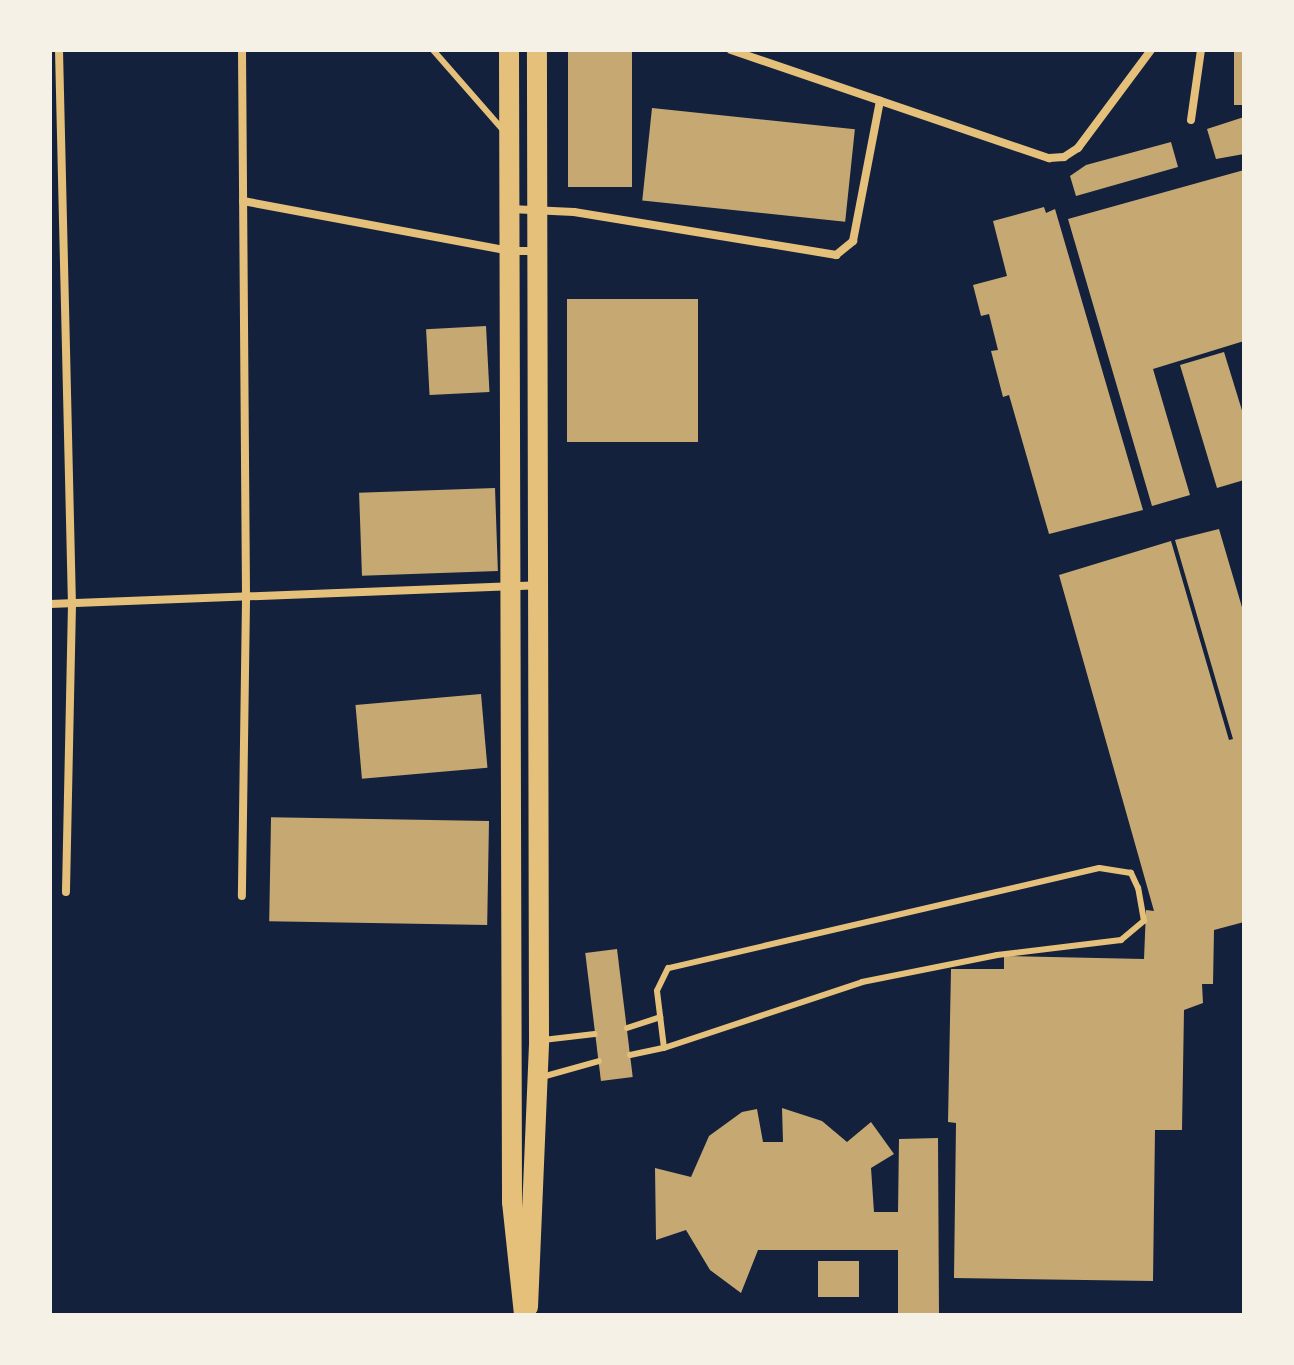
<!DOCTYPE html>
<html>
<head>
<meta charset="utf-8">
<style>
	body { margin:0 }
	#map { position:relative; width:1294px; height:1365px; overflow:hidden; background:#14213d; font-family:Montserrat,sans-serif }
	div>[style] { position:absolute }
	.building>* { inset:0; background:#c6a872; transform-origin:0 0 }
	.service>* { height:6px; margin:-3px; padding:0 3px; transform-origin:3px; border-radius:3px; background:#e5c07b }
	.minor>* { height:8px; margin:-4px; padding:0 4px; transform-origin:4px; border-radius:4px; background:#e5c07b }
	.primary>* { height:20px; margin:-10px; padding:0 10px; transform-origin:10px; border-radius:10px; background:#e5c07b }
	span { translate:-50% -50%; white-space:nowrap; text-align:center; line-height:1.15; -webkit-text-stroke:6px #f6f1e7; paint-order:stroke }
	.frame { position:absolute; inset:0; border:52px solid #f6f1e7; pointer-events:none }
</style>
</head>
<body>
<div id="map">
	<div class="building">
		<i style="left:568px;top:50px;width:64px;height:137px"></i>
		<i style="left:1234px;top:50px;width:10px;height:55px"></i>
		<i style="left:652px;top:108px;width:204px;height:93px;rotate:6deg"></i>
		<i style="clip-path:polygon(1244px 117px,1244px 154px,1216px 159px,1207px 129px)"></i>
		<i style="clip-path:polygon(1171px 142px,1178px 167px,1076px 196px,1070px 176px,1086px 165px)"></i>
		<i style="clip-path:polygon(1244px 170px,1244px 341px,1153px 369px,1190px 495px,1152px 506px,1068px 219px)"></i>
		<i style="clip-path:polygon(1044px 207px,1046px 213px,1055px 209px,1143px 510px,1049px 534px,1009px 395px,1003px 397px,991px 351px,998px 350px,989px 314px,981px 316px,973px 285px,1007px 276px,993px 221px)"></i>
		<i style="left:567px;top:299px;width:131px;height:143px"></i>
		<i style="left:486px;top:326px;width:66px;height:60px;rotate:87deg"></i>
		<i style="clip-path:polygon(1224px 352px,1244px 417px,1244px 480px,1217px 488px,1180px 365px)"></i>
		<i style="left:495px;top:488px;width:83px;height:136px;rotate:88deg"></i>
		<i style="clip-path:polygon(1219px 529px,1244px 614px,1244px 922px,1214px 930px,1213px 984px,1202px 984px,1203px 1003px,1184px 1010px,1182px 1130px,1155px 1130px,1153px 1281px,954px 1278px,956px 1123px,948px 1122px,951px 969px,1004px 969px,1004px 956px,1144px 959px,1146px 910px,1154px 911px,1059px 575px,1171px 541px,1229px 740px,1233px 739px,1175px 540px)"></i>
		<i style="left:481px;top:694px;width:74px;height:126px;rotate:85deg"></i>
		<i style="left:489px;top:821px;width:104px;height:218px;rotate:91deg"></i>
		<i style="left:617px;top:949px;width:129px;height:32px;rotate:83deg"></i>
		<i style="clip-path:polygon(782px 1108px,822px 1121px,847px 1142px,871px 1122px,894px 1154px,871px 1168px,874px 1212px,898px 1212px,899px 1139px,938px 1138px,939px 1315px,898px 1315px,898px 1250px,758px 1250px,741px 1293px,710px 1270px,686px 1230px,656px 1240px,655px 1168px,691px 1177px,709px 1136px,742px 1112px,757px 1109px,763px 1142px,783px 1142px)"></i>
		<i style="left:818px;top:1261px;width:41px;height:36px"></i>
	</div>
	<div class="service">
		<i style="left:433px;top:50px;width:106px;rotate:48.8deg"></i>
		<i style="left:627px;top:1028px;width:35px;rotate:-18deg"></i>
		<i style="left:543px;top:1040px;width:52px;rotate:-6.6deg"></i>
		<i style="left:630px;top:1055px;width:35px;rotate:-12deg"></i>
		<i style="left:664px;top:1048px;width:209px;rotate:-18.4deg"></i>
		<i style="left:862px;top:982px;width:138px;rotate:-11.3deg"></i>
		<i style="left:997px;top:955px;width:125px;rotate:-6.9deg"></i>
		<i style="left:1121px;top:940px;width:30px;rotate:-40deg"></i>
		<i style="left:1144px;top:921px;width:34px;rotate:-100deg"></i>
		<i style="left:1138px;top:888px;width:17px;rotate:-115deg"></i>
		<i style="left:1131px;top:873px;width:32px;rotate:-171deg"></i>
		<i style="left:1099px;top:868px;width:442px;rotate:166.9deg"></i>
		<i style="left:668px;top:968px;width:25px;rotate:116deg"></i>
		<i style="left:657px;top:991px;width:57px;rotate:83deg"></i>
		<i style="left:542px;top:1077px;width:59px;rotate:-15.7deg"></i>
	</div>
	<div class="minor">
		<i style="left:59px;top:50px;width:554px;rotate:88.66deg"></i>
		<i style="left:72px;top:604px;width:288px;rotate:91.2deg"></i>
		<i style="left:242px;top:50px;width:550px;rotate:89.58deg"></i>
		<i style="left:246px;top:600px;width:296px;rotate:90.8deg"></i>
		<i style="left:731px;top:50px;width:336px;rotate:18.8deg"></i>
		<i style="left:1049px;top:158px;width:15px;rotate:-4deg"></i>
		<i style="left:1064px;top:157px;width:17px;rotate:-33deg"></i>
		<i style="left:1078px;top:148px;width:122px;rotate:-53.3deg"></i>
		<i style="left:1191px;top:120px;width:71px;rotate:-81.9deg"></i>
		<i style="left:243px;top:201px;width:271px;rotate:10.6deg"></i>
		<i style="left:509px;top:251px;width:27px"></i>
		<i style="left:510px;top:209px;width:64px;rotate:2.7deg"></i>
		<i style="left:574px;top:212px;width:266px;rotate:9.3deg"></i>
		<i style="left:836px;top:255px;width:22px;rotate:-39deg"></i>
		<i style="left:853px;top:241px;width:143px;rotate:-79.1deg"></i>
		<i style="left:50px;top:604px;width:487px;rotate:-2.2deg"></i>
	</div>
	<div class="primary">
		<i style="left:509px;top:50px;width:1152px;rotate:89.85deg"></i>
		<i style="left:512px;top:1202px;width:114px;rotate:83.9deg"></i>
		<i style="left:528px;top:1307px;width:267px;rotate:-87.6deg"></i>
		<i style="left:539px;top:1040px;width:990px;rotate:-90.12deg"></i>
	</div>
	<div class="frame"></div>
</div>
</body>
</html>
